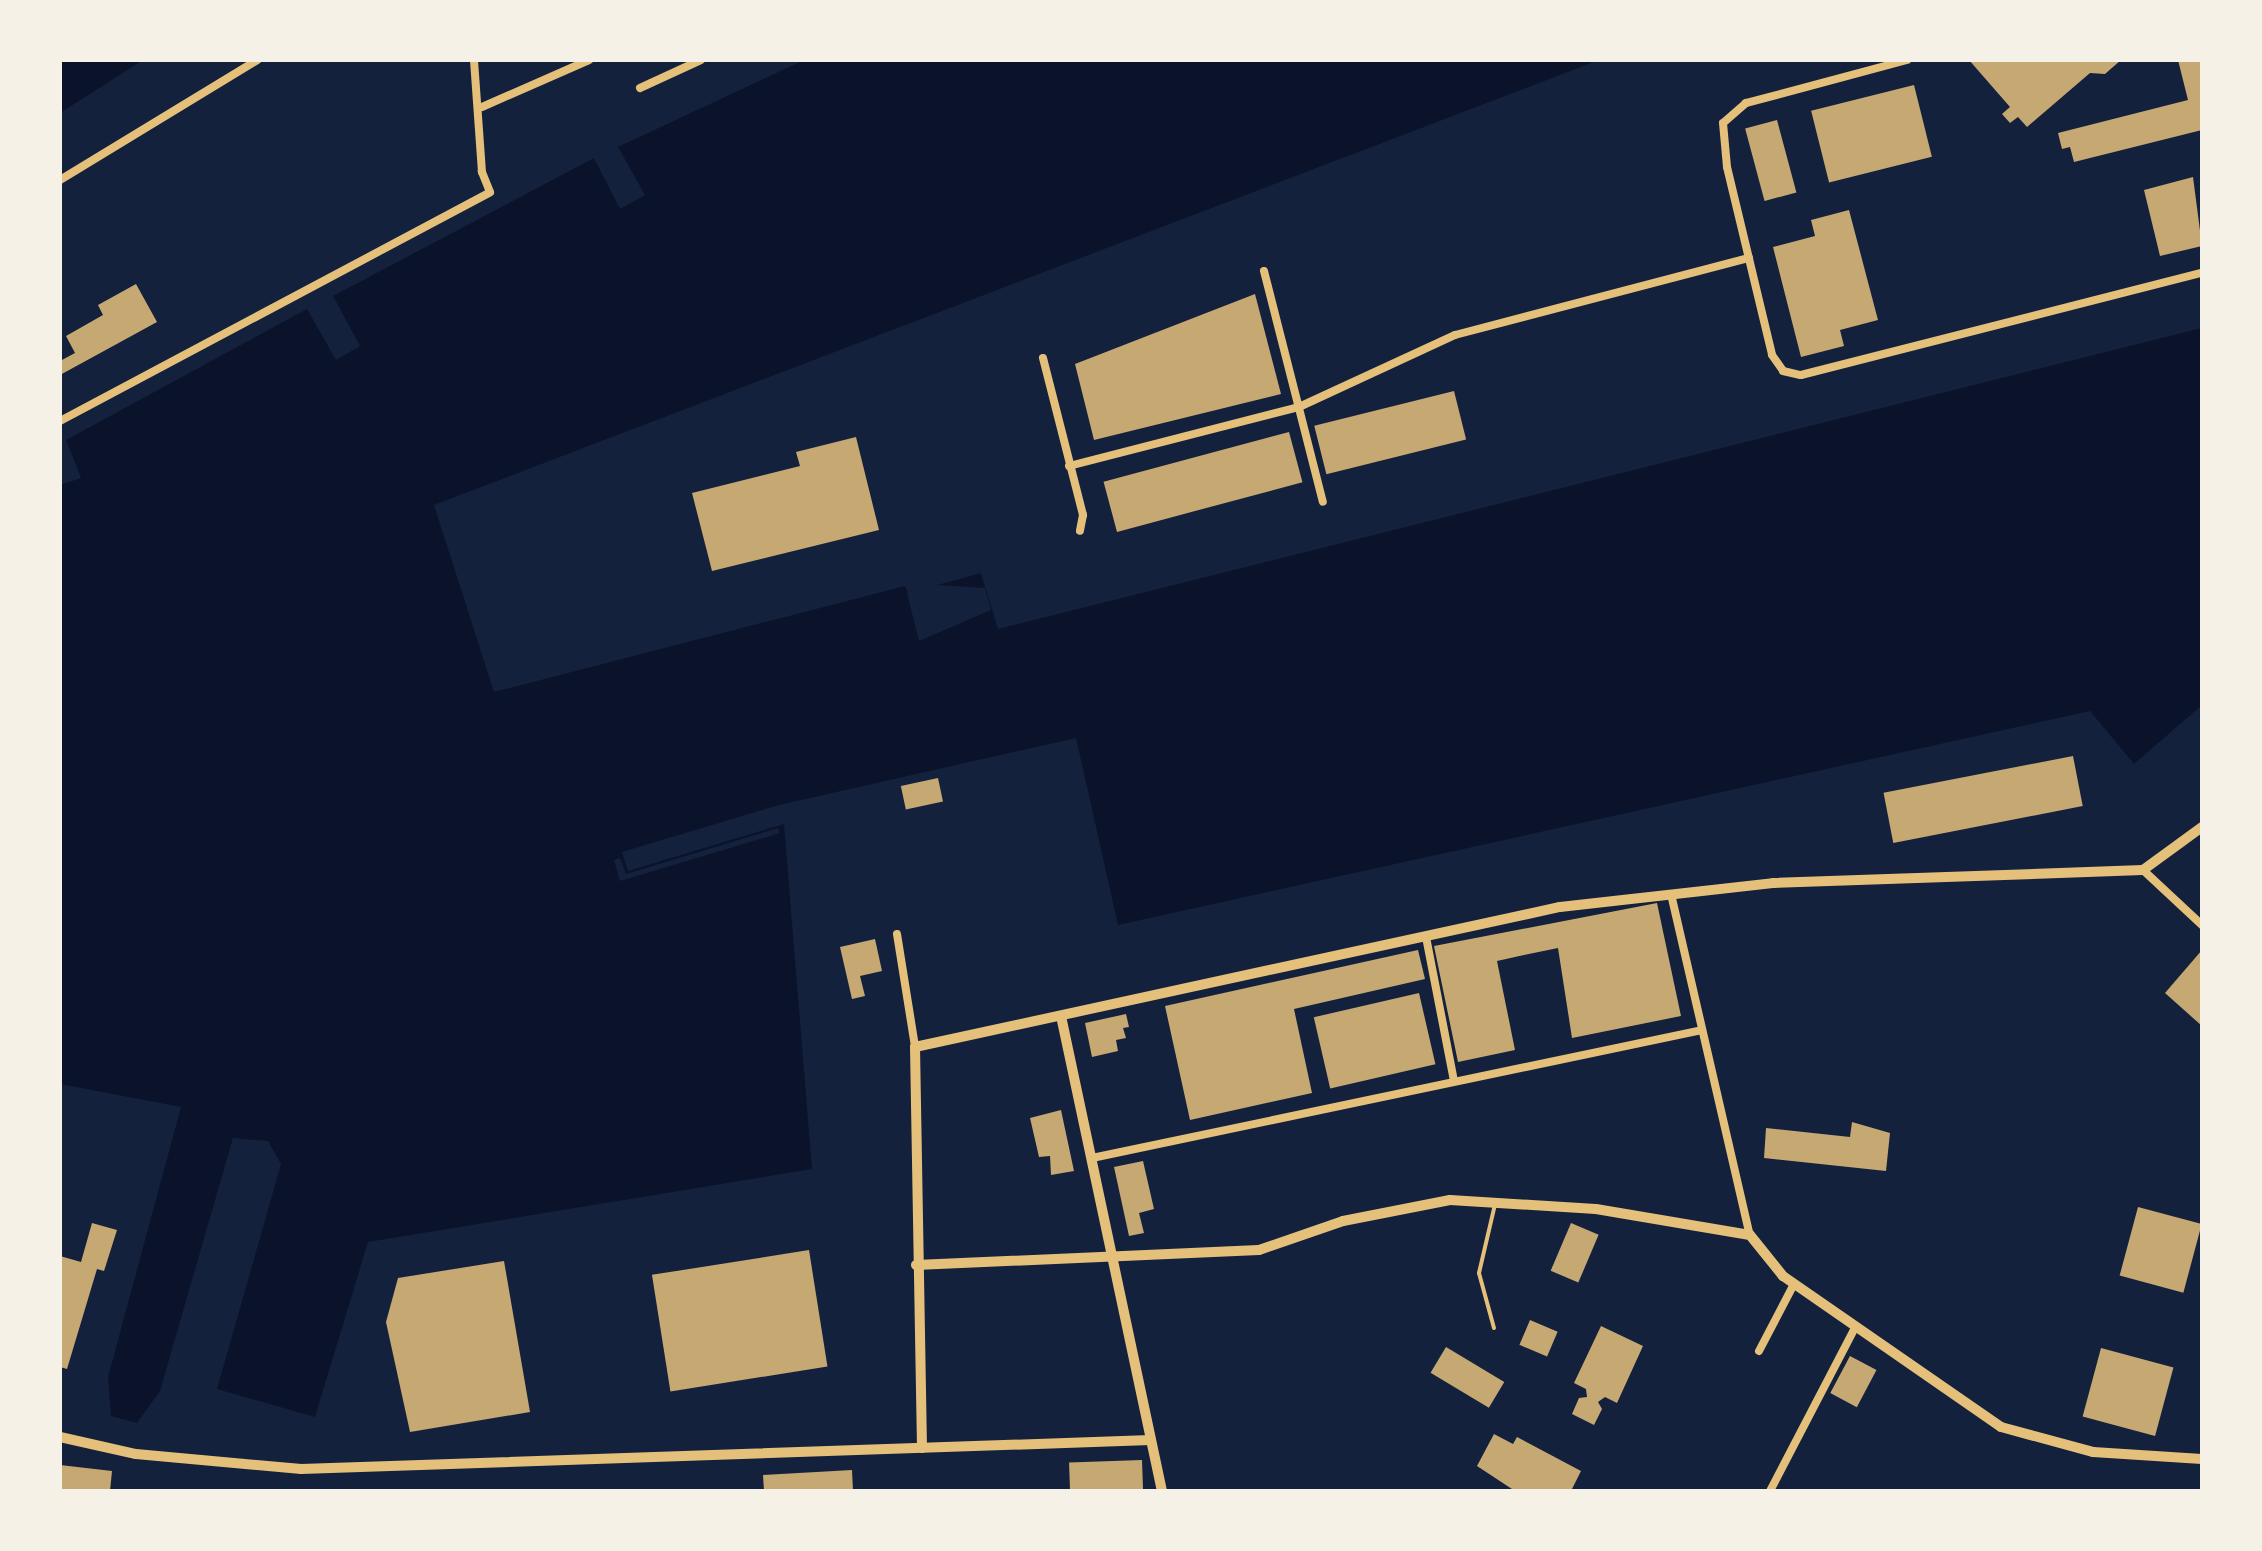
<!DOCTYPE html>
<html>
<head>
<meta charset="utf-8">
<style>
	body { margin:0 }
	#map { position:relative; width:2262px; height:1551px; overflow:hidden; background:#14213d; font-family:Lora,serif }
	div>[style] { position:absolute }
	.water>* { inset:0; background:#0b132b }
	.pier>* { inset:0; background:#14213d }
	.building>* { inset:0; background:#c6a872; transform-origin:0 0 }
	.service>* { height:4px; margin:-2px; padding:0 2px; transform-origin:2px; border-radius:2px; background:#e5c07b }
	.minor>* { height:8px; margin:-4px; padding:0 4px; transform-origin:4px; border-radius:4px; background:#e5c07b }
	.tertiary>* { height:10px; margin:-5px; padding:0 5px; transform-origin:5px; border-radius:5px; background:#e5c07b }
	span { translate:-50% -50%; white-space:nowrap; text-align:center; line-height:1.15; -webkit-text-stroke:10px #f6f1e7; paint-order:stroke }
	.frame { position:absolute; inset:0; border:62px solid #f6f1e7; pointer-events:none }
</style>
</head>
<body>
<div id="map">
	<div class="water">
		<i style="clip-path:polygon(60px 60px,143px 60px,60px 113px)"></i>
		<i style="clip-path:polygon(804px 60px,1599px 60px,434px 505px,494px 692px,905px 586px,908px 593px,981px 573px,998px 629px,2202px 328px,2202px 705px,2134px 764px,2090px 711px,1118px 925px,1076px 738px,779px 805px,622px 852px,628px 871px,784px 824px,812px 1169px,368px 1242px,315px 1417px,217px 1389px,281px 1164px,268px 1141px,233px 1138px,160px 1391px,137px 1423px,111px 1416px,108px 1377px,181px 1107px,60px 1084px,60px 485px,81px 478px,66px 440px,307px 309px,336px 360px,360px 346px,333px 296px,594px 158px,620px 209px,645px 195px,618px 147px)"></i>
	</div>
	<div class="pier">
		<i style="clip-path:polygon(937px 585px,985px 588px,991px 610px,919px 641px,907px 593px)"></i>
		<i style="clip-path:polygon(778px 828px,780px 833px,620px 881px,614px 860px,620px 858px,626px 874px)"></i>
	</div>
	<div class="building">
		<i style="clip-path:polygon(1969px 60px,2121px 60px,2105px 74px,2090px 73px,2027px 127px,2018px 117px,2010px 123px,2002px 114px,2010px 107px)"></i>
		<i style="clip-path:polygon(2178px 60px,2202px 60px,2202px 130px,2074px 162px,2070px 147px,2062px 149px,2058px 133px,2188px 100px)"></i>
		<i style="left:1914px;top:85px;width:74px;height:106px;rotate:76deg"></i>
		<i style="left:1777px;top:120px;width:75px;height:33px;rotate:75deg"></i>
		<i style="clip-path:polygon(2193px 177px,2202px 246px,2160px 256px,2144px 190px)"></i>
		<i style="clip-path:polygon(1849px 210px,1878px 320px,1840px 330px,1844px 346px,1801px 357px,1773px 247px,1815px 236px,1811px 220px)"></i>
		<i style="clip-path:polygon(136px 284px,157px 322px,60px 375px,60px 361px,75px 353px,66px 336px,103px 315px,98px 305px)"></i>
		<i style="clip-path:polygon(1255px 294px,1281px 394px,1094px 440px,1075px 364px)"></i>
		<i style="left:1454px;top:391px;width:50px;height:144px;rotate:76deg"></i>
		<i style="left:1289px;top:432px;width:52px;height:192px;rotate:75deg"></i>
		<i style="clip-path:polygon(856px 437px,879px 530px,712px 571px,692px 493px,800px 466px,796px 452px)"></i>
		<i style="left:2073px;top:756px;width:51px;height:193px;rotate:79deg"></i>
		<i style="left:938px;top:778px;width:24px;height:38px;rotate:78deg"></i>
		<i style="clip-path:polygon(1657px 903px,1681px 1016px,1572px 1038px,1558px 948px,1524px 955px,1497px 961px,1515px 1050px,1458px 1062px,1434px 946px)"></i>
		<i style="clip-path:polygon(875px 939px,882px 971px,860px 976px,865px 996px,852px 999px,840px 947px)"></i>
		<i style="clip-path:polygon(1418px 950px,1425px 979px,1294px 1009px,1312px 1093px,1190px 1120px,1165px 1006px)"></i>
		<i style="clip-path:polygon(2202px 950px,2202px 1026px,2165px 993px)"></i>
		<i style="left:1419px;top:993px;width:73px;height:108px;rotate:77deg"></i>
		<i style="clip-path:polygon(1126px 1014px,1129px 1027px,1123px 1028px,1126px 1038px,1116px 1040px,1118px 1051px,1092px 1057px,1085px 1023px)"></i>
		<i style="clip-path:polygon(1061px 1110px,1074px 1171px,1051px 1175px,1050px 1156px,1039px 1157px,1030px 1118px)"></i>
		<i style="clip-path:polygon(1852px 1122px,1890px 1133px,1886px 1171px,1764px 1158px,1766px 1128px,1850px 1137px)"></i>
		<i style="clip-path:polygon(1143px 1161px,1154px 1209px,1139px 1213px,1144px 1233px,1129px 1236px,1114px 1167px)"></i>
		<i style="left:2138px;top:1207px;width:66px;height:71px;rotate:15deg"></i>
		<i style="clip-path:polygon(92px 1223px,117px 1230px,104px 1271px,97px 1269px,67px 1369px,60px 1367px,60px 1256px,81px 1262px)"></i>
		<i style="left:1571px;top:1223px;width:30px;height:52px;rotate:23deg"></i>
		<i style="left:809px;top:1250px;width:118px;height:159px;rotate:81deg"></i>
		<i style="clip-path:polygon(504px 1261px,530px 1412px,410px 1432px,386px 1322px,398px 1278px)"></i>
		<i style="left:1530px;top:1320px;width:30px;height:27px;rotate:23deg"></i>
		<i style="clip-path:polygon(1601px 1326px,1643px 1346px,1617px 1403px,1605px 1397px,1598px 1402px,1602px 1409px,1594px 1425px,1572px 1414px,1579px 1398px,1587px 1397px,1586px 1389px,1574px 1383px)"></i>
		<i style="left:1446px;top:1347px;width:68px;height:30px;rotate:31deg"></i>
		<i style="left:2101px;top:1348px;width:75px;height:71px;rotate:15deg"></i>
		<i style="left:1850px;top:1356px;width:30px;height:42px;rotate:28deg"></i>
		<i style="clip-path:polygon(1494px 1434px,1513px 1444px,1517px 1437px,1581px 1471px,1571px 1491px,1515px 1491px,1477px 1466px)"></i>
		<i style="left:1142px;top:1460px;width:31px;height:73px;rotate:88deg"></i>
		<i style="clip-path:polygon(60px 1465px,112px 1471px,110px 1491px,60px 1491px)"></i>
		<i style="clip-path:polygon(852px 1470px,853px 1491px,764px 1491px,763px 1475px)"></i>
	</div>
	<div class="service">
		<i style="left:1494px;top:1328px;width:57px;rotate:-105.3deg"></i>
		<i style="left:1479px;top:1273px;width:71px;rotate:-76.9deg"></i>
	</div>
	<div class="minor">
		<i style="left:1907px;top:60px;width:167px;rotate:165deg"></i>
		<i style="left:1746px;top:103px;width:30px;rotate:139deg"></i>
		<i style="left:1723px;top:123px;width:44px;rotate:84.8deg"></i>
		<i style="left:1727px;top:167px;width:193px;rotate:76.5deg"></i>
		<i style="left:1772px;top:355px;width:19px;rotate:55deg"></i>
		<i style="left:1783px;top:371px;width:18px;rotate:13deg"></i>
		<i style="left:1801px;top:375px;width:414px;rotate:-14.3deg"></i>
		<i style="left:640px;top:88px;width:67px;rotate:-24.7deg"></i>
		<i style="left:482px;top:107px;width:117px;rotate:-23.7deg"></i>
		<i style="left:60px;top:180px;width:231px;rotate:-31.3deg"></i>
		<i style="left:1264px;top:271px;width:238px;rotate:75.7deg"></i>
		<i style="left:1043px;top:358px;width:162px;rotate:75.7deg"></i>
		<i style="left:1083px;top:515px;width:16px;rotate:101deg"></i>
		<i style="left:60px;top:421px;width:487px;rotate:-28deg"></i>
		<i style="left:490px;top:192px;width:22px;rotate:-112deg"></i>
		<i style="left:482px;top:172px;width:112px;rotate:-94.1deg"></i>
		<i style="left:1069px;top:466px;width:237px;rotate:-14.4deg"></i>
		<i style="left:1299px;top:407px;width:172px;rotate:-24.8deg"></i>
		<i style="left:1455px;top:335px;width:304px;rotate:-14.7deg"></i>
		<i style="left:2143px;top:870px;width:81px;rotate:43deg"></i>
		<i style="left:1671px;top:894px;width:350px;rotate:77deg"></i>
		<i style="left:897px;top:934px;width:114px;rotate:80.9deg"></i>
		<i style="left:1426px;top:937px;width:147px;rotate:79deg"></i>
		<i style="left:1092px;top:1158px;width:623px;rotate:-11.85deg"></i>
		<i style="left:1759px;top:1351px;width:76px;rotate:-62.4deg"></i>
		<i style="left:1770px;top:1491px;width:186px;rotate:-62.5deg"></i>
	</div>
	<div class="tertiary">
		<i style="left:1061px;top:1016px;width:486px;rotate:78deg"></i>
		<i style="left:916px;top:1265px;width:343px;rotate:-2.5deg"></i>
		<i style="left:1259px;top:1250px;width:89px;rotate:-19deg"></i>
		<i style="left:1343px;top:1221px;width:109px;rotate:-11.1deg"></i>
		<i style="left:1450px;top:1200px;width:146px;rotate:3.5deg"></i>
		<i style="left:1596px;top:1209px;width:156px;rotate:9.6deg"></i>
		<i style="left:1750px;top:1235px;width:53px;rotate:51.2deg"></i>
		<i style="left:1783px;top:1276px;width:265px;rotate:34.7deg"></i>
		<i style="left:2001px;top:1427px;width:95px;rotate:15.2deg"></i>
		<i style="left:2093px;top:1452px;width:109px;rotate:3.7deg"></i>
		<i style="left:60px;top:1437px;width:78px;rotate:12.6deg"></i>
		<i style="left:136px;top:1454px;width:166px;rotate:5.2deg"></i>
		<i style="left:301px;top:1469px;width:850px;rotate:-1.95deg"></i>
		<i style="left:922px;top:1448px;width:401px;rotate:-91deg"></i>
		<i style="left:915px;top:1047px;width:660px;rotate:-12.25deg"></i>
		<i style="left:1560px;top:907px;width:214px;rotate:-6.4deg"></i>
		<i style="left:1773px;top:883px;width:370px;rotate:-2deg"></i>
		<i style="left:2143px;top:870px;width:73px;rotate:-36.1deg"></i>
	</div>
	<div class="frame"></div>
</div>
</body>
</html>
